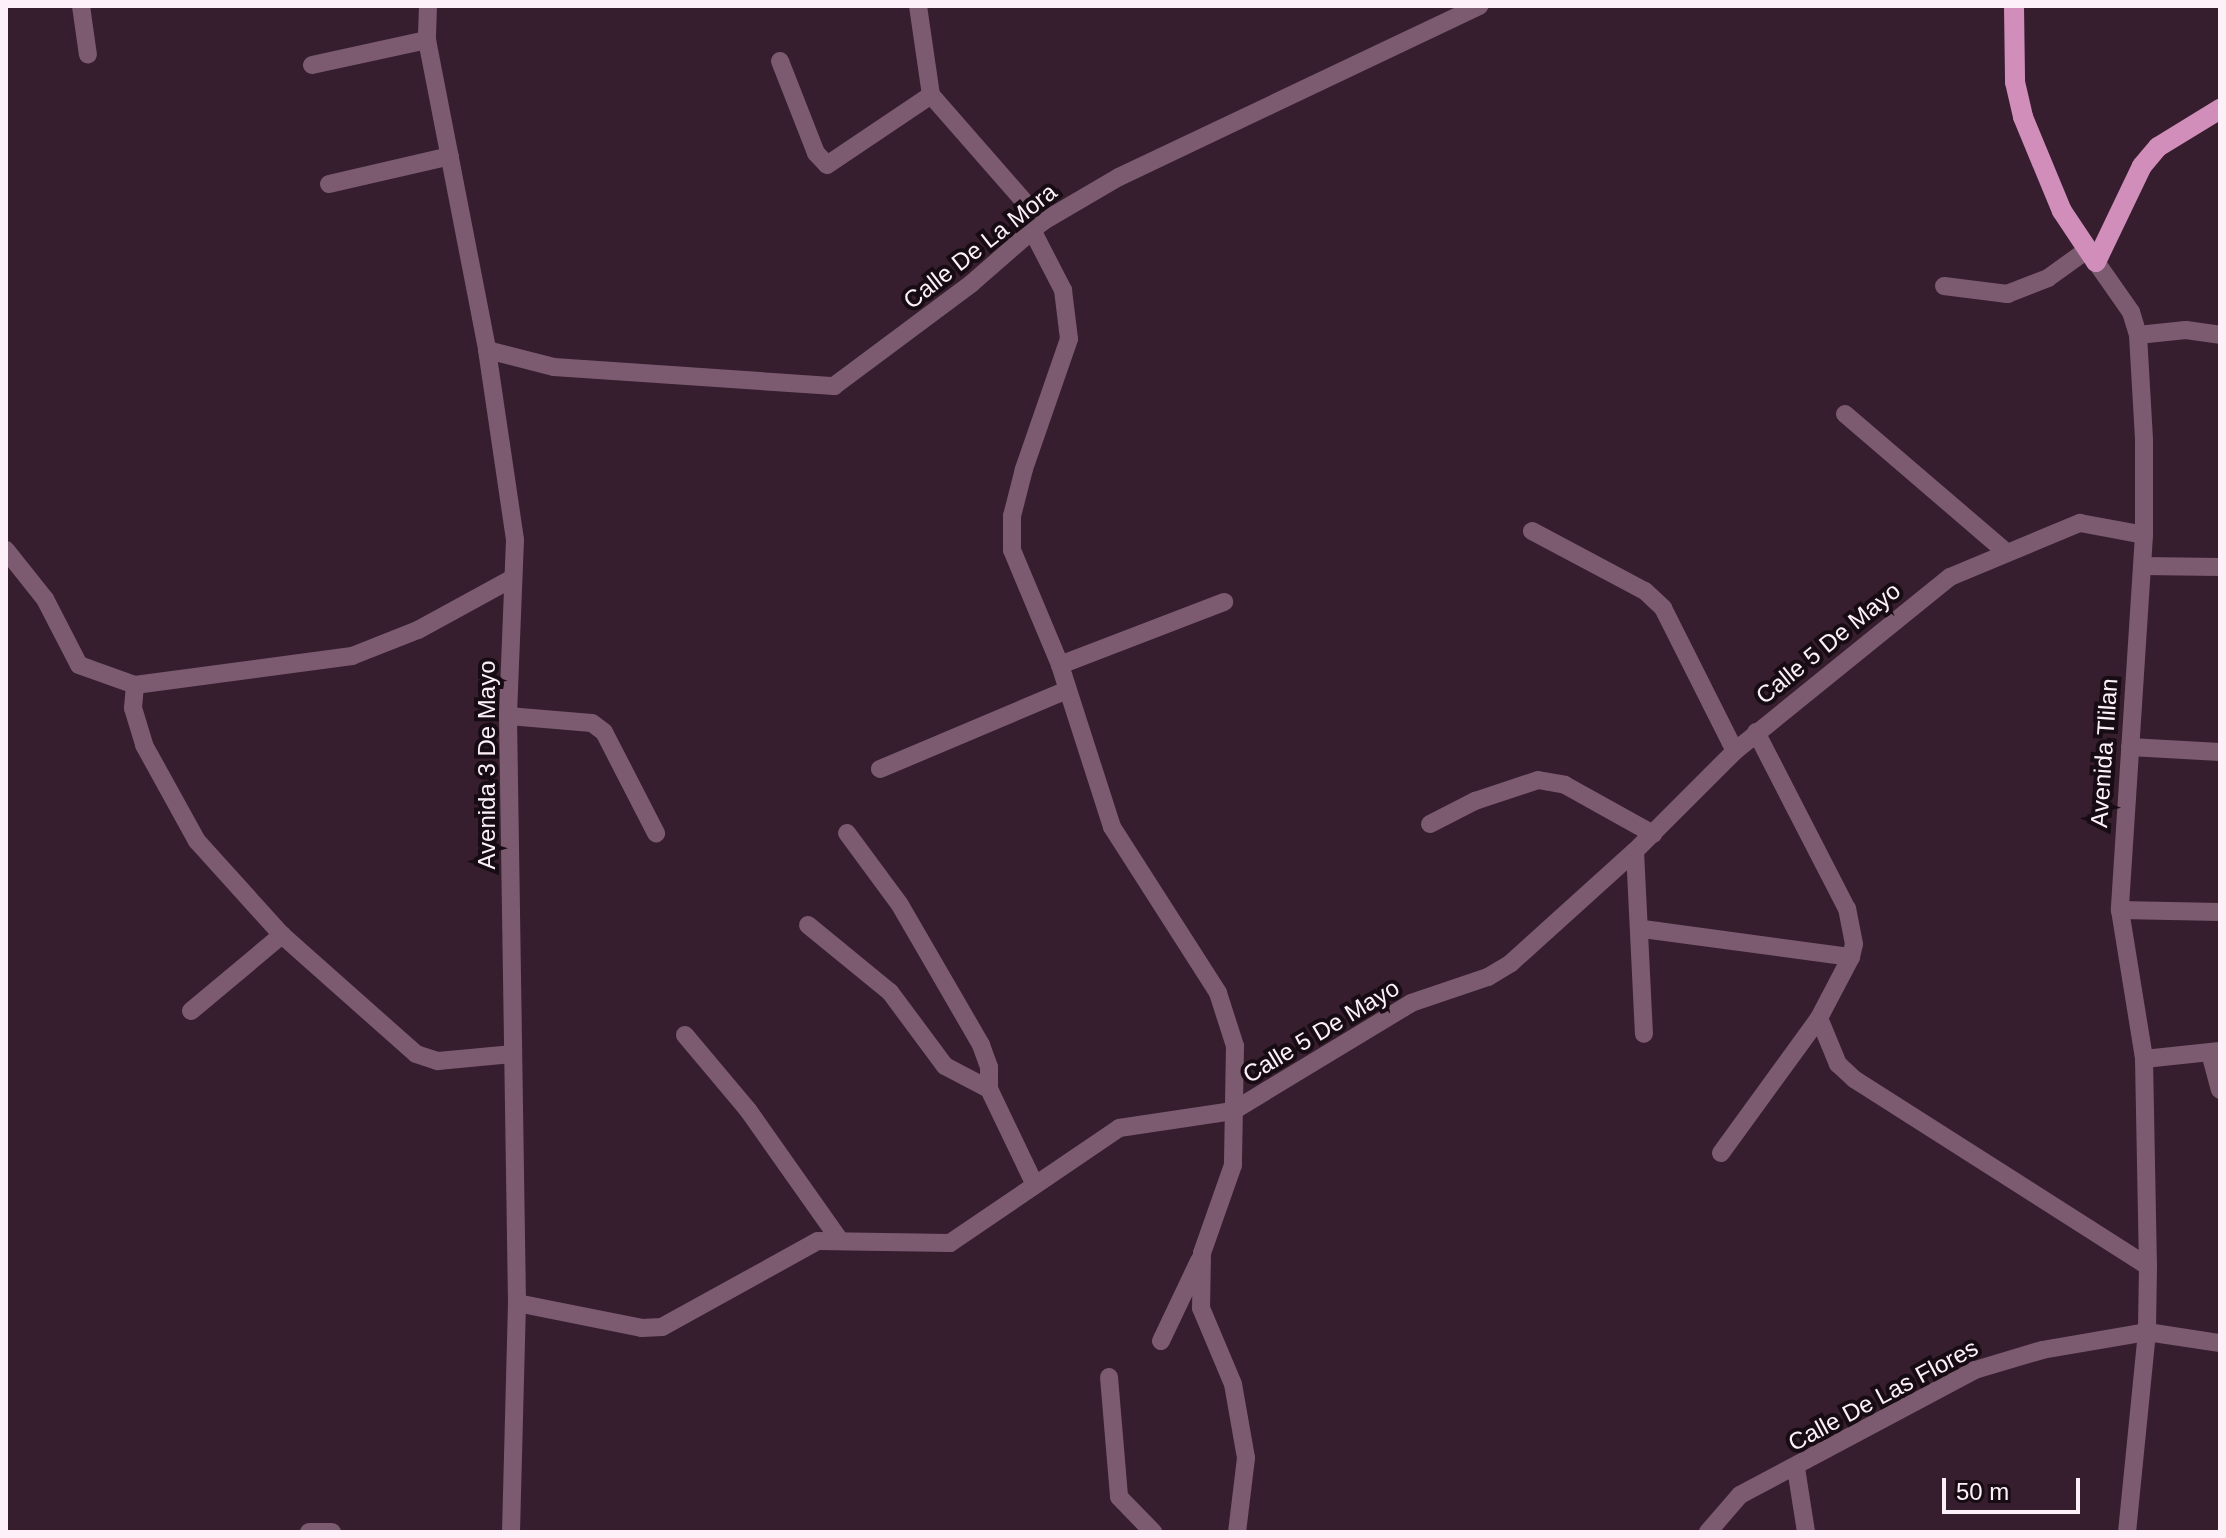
<!DOCTYPE html>
<html>
<head>
<meta charset="utf-8">
<style>
	body { margin:0 }
	#map { position:relative; width:2226px; height:1538px; overflow:hidden; background:#361e2e; font-family:Helvetica,sans-serif }
	div>[style] { position:absolute }
	.minor>* { height:18px; margin:-9px; padding:0 9px; transform-origin:9px; border-radius:9px; background:#7c5b71 }
	.major>* { height:20px; margin:-10px; padding:0 10px; transform-origin:10px; border-radius:10px; background:#d18ebb }
	span { translate:-50% -50%; white-space:nowrap; text-align:center; line-height:1.15; -webkit-text-stroke:8px #170c13; paint-order:stroke }
	.street-label { font-size:24px; color:#fef0f9 }
	.frame { position:absolute; inset:0; border:8px solid #fef0f9; pointer-events:none }
	.scale { position:absolute; left:1942px; top:1478px; width:138px; height:36px; box-sizing:border-box; border:4px solid #fef0f9; border-top:0; padding-left:10px; font-size:24px; line-height:28px; white-space:nowrap; color:#fef0f9; -webkit-text-stroke:6px #170c13; paint-order:stroke }
</style>
</head>
<body>
<div id="map">
	<div class="minor">
		<i style="left:81px;top:6px;width:49px;rotate:81.9deg"></i>
		<i style="left:428px;top:6px;width:34px;rotate:92deg"></i>
		<i style="left:427px;top:40px;width:316px;rotate:79deg"></i>
		<i style="left:487px;top:350px;width:192px;rotate:81.6deg"></i>
		<i style="left:515px;top:540px;width:176px;rotate:92.3deg"></i>
		<i style="left:508px;top:716px;width:587px;rotate:89.12deg"></i>
		<i style="left:517px;top:1303px;width:229px;rotate:91.5deg"></i>
		<i style="left:918px;top:6px;width:90px;rotate:81.7deg"></i>
		<i style="left:931px;top:95px;width:169px;rotate:48.8deg"></i>
		<i style="left:780px;top:61px;width:99px;rotate:68.6deg"></i>
		<i style="left:816px;top:153px;width:16px;rotate:47deg"></i>
		<i style="left:827px;top:165px;width:125px;rotate:-33.9deg"></i>
		<i style="left:312px;top:65px;width:118px;rotate:-12.3deg"></i>
		<i style="left:329px;top:184px;width:124px;rotate:-13deg"></i>
		<i style="left:1032px;top:230px;width:68px;rotate:62.7deg"></i>
		<i style="left:1063px;top:290px;width:49px;rotate:83deg"></i>
		<i style="left:1069px;top:339px;width:138px;rotate:109.1deg"></i>
		<i style="left:1024px;top:469px;width:49px;rotate:104.3deg"></i>
		<i style="left:1012px;top:516px;width:34px;rotate:90deg"></i>
		<i style="left:1012px;top:550px;width:125px;rotate:67.3deg"></i>
		<i style="left:1060px;top:665px;width:170px;rotate:72.2deg"></i>
		<i style="left:1112px;top:827px;width:197px;rotate:57.4deg"></i>
		<i style="left:1218px;top:993px;width:56px;rotate:72.2deg"></i>
		<i style="left:1235px;top:1046px;width:119px;rotate:91deg"></i>
		<i style="left:1233px;top:1165px;width:93px;rotate:109.4deg"></i>
		<i style="left:1202px;top:1253px;width:55px;rotate:91deg"></i>
		<i style="left:1201px;top:1308px;width:82px;rotate:67.2deg"></i>
		<i style="left:1233px;top:1384px;width:75px;rotate:80deg"></i>
		<i style="left:1246px;top:1458px;width:75px;rotate:96.9deg"></i>
		<i style="left:2096px;top:262px;width:61px;rotate:55deg"></i>
		<i style="left:2131px;top:312px;width:24px;rotate:73deg"></i>
		<i style="left:2138px;top:335px;width:105px;rotate:86.7deg"></i>
		<i style="left:2144px;top:440px;width:95px;rotate:90deg"></i>
		<i style="left:2144px;top:535px;width:376px;rotate:93.7deg"></i>
		<i style="left:2120px;top:910px;width:151px;rotate:80.8deg"></i>
		<i style="left:2144px;top:1059px;width:207px;rotate:88.9deg"></i>
		<i style="left:2148px;top:1266px;width:66px;rotate:90.9deg"></i>
		<i style="left:2147px;top:1332px;width:201px;rotate:95.7deg"></i>
		<i style="left:1944px;top:286px;width:64px;rotate:7.2deg"></i>
		<i style="left:2007px;top:294px;width:44px;rotate:-21.3deg"></i>
		<i style="left:2048px;top:278px;width:48px;rotate:-35.7deg"></i>
		<i style="left:2138px;top:335px;width:48px;rotate:-5.9deg"></i>
		<i style="left:2186px;top:330px;width:34px;rotate:8deg"></i>
		<i style="left:487px;top:350px;width:69px;rotate:14.2deg"></i>
		<i style="left:554px;top:367px;width:281px;rotate:3.9deg"></i>
		<i style="left:834px;top:386px;width:172px;rotate:-36.7deg"></i>
		<i style="left:972px;top:283px;width:93px;rotate:-41.1deg"></i>
		<i style="left:1042px;top:222px;width:89px;rotate:-30.3deg"></i>
		<i style="left:1119px;top:177px;width:399px;rotate:-25.4deg"></i>
		<i style="left:1845px;top:414px;width:211px;rotate:40.6deg"></i>
		<i style="left:1532px;top:531px;width:128px;rotate:28deg"></i>
		<i style="left:1645px;top:591px;width:25px;rotate:43deg"></i>
		<i style="left:1663px;top:608px;width:160px;rotate:63.3deg"></i>
		<i style="left:6px;top:550px;width:63px;rotate:51.5deg"></i>
		<i style="left:45px;top:599px;width:74px;rotate:62.7deg"></i>
		<i style="left:79px;top:665px;width:59px;rotate:19.7deg"></i>
		<i style="left:135px;top:685px;width:219px;rotate:-7.6deg"></i>
		<i style="left:352px;top:656px;width:71px;rotate:-21.5deg"></i>
		<i style="left:418px;top:630px;width:108px;rotate:-28.7deg"></i>
		<i style="left:2142px;top:566px;width:78px;rotate:0.7deg"></i>
		<i style="left:1060px;top:665px;width:176px;rotate:-21deg"></i>
		<i style="left:135px;top:685px;width:23px;rotate:95deg"></i>
		<i style="left:133px;top:708px;width:39px;rotate:73deg"></i>
		<i style="left:144px;top:745px;width:110px;rotate:61.1deg"></i>
		<i style="left:197px;top:841px;width:127px;rotate:47.9deg"></i>
		<i style="left:282px;top:935px;width:179px;rotate:41.6deg"></i>
		<i style="left:416px;top:1054px;width:23px;rotate:18deg"></i>
		<i style="left:438px;top:1061px;width:75px;rotate:-5.3deg"></i>
		<i style="left:508px;top:716px;width:84px;rotate:4.8deg"></i>
		<i style="left:592px;top:723px;width:15px;rotate:37deg"></i>
		<i style="left:604px;top:732px;width:114px;rotate:62.8deg"></i>
		<i style="left:2130px;top:747px;width:90px;rotate:3.2deg"></i>
		<i style="left:880px;top:769px;width:203px;rotate:-22.9deg"></i>
		<i style="left:1430px;top:824px;width:51px;rotate:-27.1deg"></i>
		<i style="left:1475px;top:801px;width:66px;rotate:-18.4deg"></i>
		<i style="left:1538px;top:780px;width:27px;rotate:10deg"></i>
		<i style="left:1565px;top:785px;width:101px;rotate:29.1deg"></i>
		<i style="left:847px;top:833px;width:89px;rotate:53.6deg"></i>
		<i style="left:900px;top:905px;width:162px;rotate:59.9deg"></i>
		<i style="left:981px;top:1045px;width:23px;rotate:70deg"></i>
		<i style="left:989px;top:1067px;width:22px;rotate:90deg"></i>
		<i style="left:989px;top:1089px;width:104px;rotate:64.4deg"></i>
		<i style="left:1635px;top:851px;width:183px;rotate:87.2deg"></i>
		<i style="left:2120px;top:910px;width:100px;rotate:1.1deg"></i>
		<i style="left:808px;top:925px;width:106px;rotate:39.3deg"></i>
		<i style="left:890px;top:992px;width:92px;rotate:53.4deg"></i>
		<i style="left:945px;top:1066px;width:50px;rotate:27.6deg"></i>
		<i style="left:1643px;top:929px;width:210px;rotate:7.7deg"></i>
		<i style="left:1851px;top:957px;width:13px;rotate:-77deg"></i>
		<i style="left:1854px;top:944px;width:36px;rotate:-101deg"></i>
		<i style="left:1847px;top:909px;width:199px;rotate:-117.2deg"></i>
		<i style="left:1851px;top:957px;width:69px;rotate:117.7deg"></i>
		<i style="left:1819px;top:1018px;width:50px;rotate:67.6deg"></i>
		<i style="left:1838px;top:1064px;width:22px;rotate:43deg"></i>
		<i style="left:1854px;top:1079px;width:348px;rotate:32.5deg"></i>
		<i style="left:191px;top:1011px;width:119px;rotate:-39.9deg"></i>
		<i style="left:685px;top:1035px;width:98px;rotate:50deg"></i>
		<i style="left:748px;top:1110px;width:158px;rotate:54.8deg"></i>
		<i style="left:2210px;top:1053px;width:38px;rotate:75deg"></i>
		<i style="left:2144px;top:1059px;width:76px;rotate:-6deg"></i>
		<i style="left:1721px;top:1153px;width:167px;rotate:-54deg"></i>
		<i style="left:517px;top:1303px;width:127px;rotate:11.3deg"></i>
		<i style="left:642px;top:1328px;width:20px;rotate:-3deg"></i>
		<i style="left:662px;top:1327px;width:178px;rotate:-28.9deg"></i>
		<i style="left:818px;top:1241px;width:132px;rotate:0.9deg"></i>
		<i style="left:950px;top:1243px;width:204px;rotate:-34.2deg"></i>
		<i style="left:1119px;top:1128px;width:115px;rotate:-8.5deg"></i>
		<i style="left:1233px;top:1111px;width:208px;rotate:-31.2deg"></i>
		<i style="left:1411px;top:1003px;width:81px;rotate:-18.7deg"></i>
		<i style="left:1488px;top:977px;width:27px;rotate:-31deg"></i>
		<i style="left:1511px;top:963px;width:167px;rotate:-42.1deg"></i>
		<i style="left:1635px;top:851px;width:141px;rotate:-45deg"></i>
		<i style="left:1735px;top:751px;width:277px;rotate:-39deg"></i>
		<i style="left:1950px;top:577px;width:141px;rotate:-22.6deg"></i>
		<i style="left:2080px;top:523px;width:65px;rotate:10.6deg"></i>
		<i style="left:1161px;top:1341px;width:89px;rotate:-64.6deg"></i>
		<i style="left:1109px;top:1377px;width:120px;rotate:85.2deg"></i>
		<i style="left:1119px;top:1497px;width:49px;rotate:45.8deg"></i>
		<i style="left:1796px;top:1468px;width:65px;rotate:81.1deg"></i>
		<i style="left:309px;top:1532px;width:23px"></i>
		<i style="left:1708px;top:1532px;width:49px;rotate:-49.1deg"></i>
		<i style="left:1740px;top:1495px;width:266px;rotate:-28deg"></i>
		<i style="left:1975px;top:1370px;width:70px;rotate:-16.6deg"></i>
		<i style="left:2042px;top:1350px;width:107px;rotate:-9.7deg"></i>
		<i style="left:2147px;top:1332px;width:74px;rotate:8.6deg"></i>
	</div>
	<div class="major">
		<i style="left:2014px;top:6px;width:76px;rotate:89.2deg"></i>
		<i style="left:2015px;top:82px;width:36px;rotate:77deg"></i>
		<i style="left:2023px;top:117px;width:102px;rotate:67.5deg"></i>
		<i style="left:2062px;top:211px;width:61px;rotate:56.3deg"></i>
		<i style="left:2096px;top:262px;width:106px;rotate:-64.4deg"></i>
		<i style="left:2142px;top:166px;width:25px;rotate:-50deg"></i>
		<i style="left:2158px;top:147px;width:73px;rotate:-31.5deg"></i>
	</div>
	<div class="street-label">
		<span style="left:980px;top:246px;rotate:-38deg">Calle De La Mora</span>
		<span style="left:1828px;top:643px;rotate:-39deg">Calle 5 De Mayo</span>
		<span style="left:2104px;top:753px;rotate:-86deg">Avenida Tlilan</span>
		<span style="left:487px;top:765px;rotate:-90deg">Avenida 3 De Mayo</span>
		<span style="left:1321px;top:1031px;rotate:-31deg">Calle 5 De Mayo</span>
		<span style="left:1883px;top:1395px;rotate:-28deg">Calle De Las Flores</span>
	</div>
	<div class="frame"></div>
	<div class="scale">50 m</div>
</div>
</body>
</html>
